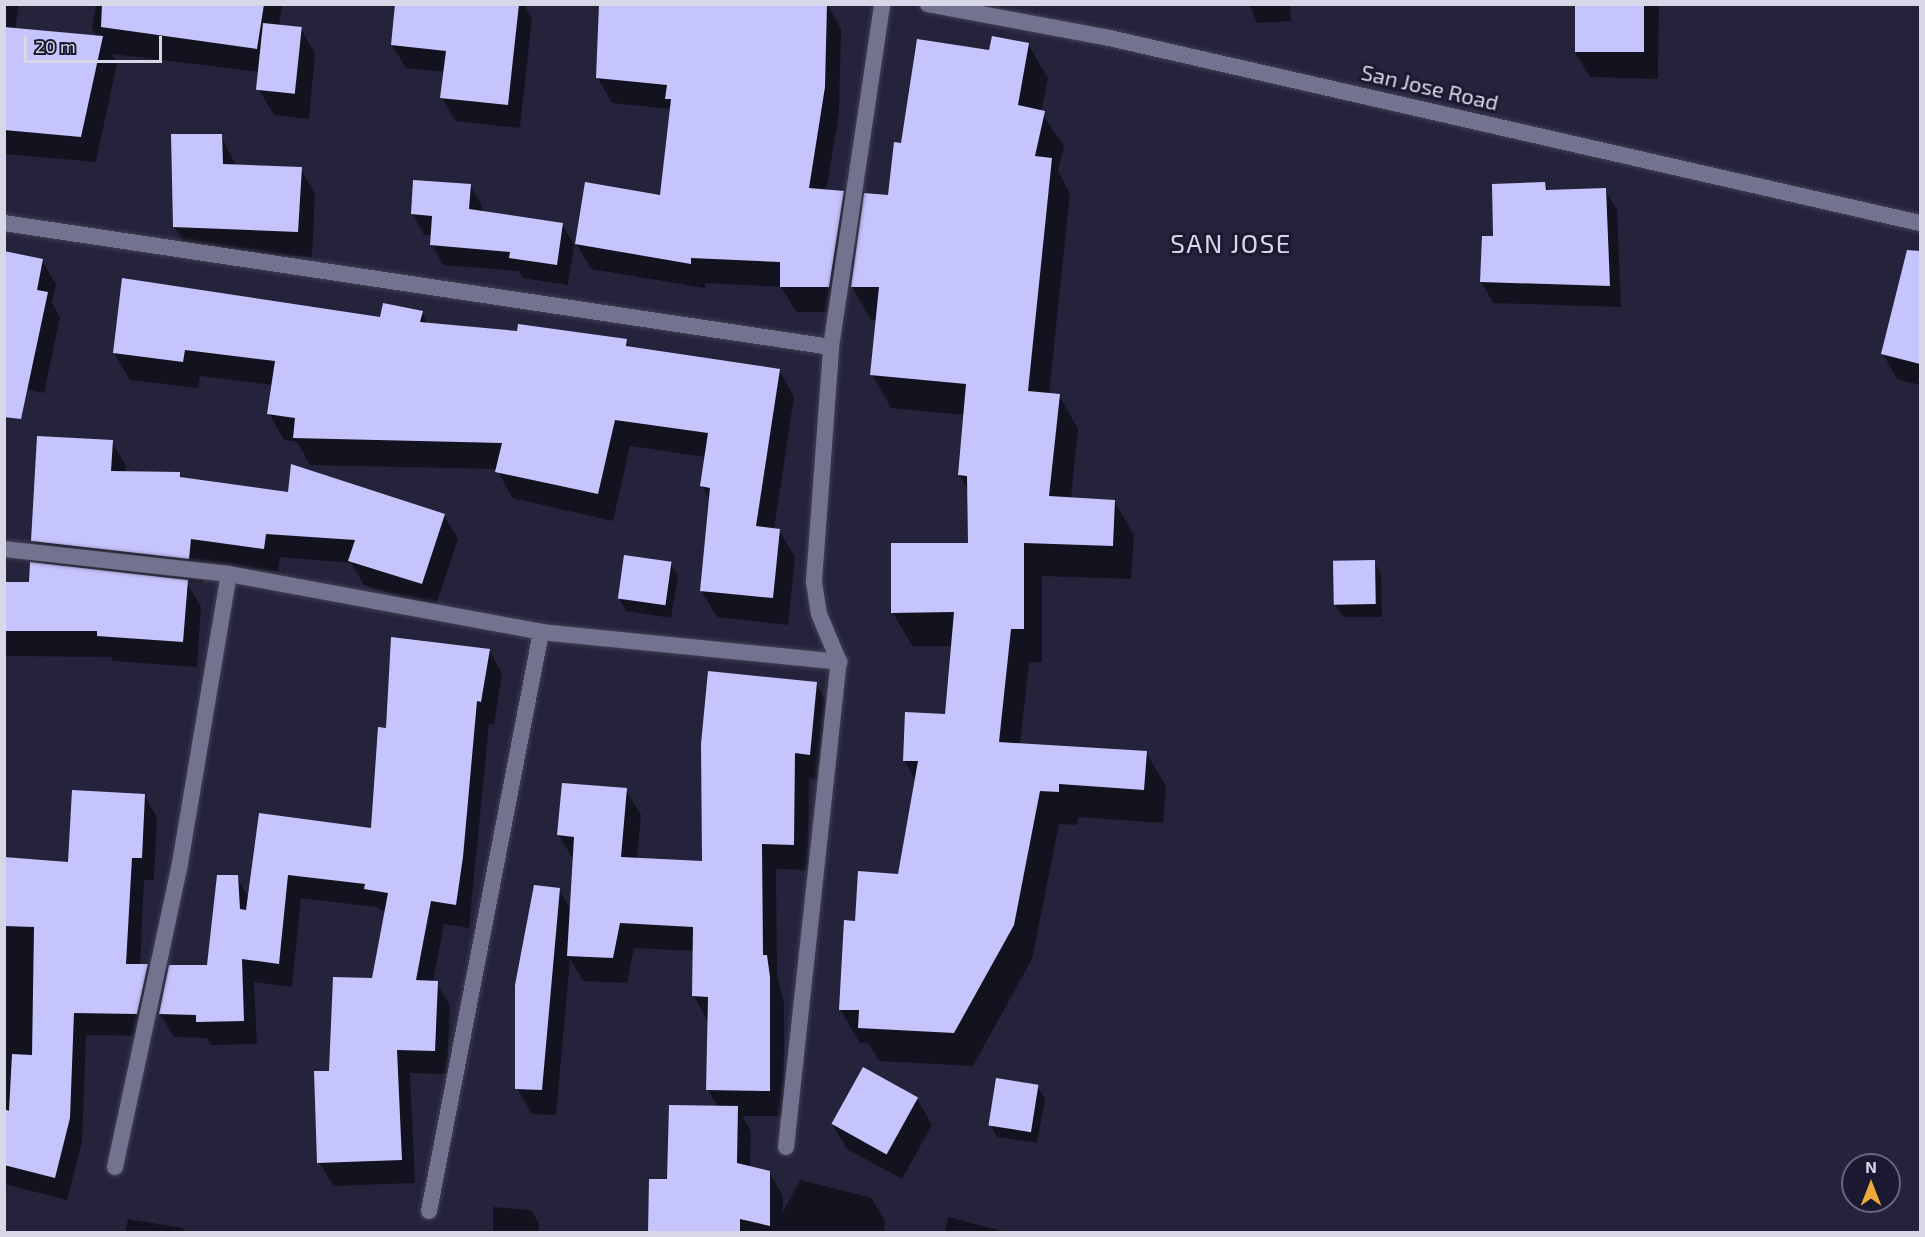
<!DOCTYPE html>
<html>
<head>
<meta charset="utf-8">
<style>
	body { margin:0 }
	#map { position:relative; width:1925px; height:1237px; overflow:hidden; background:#25233b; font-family:"Exo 2",sans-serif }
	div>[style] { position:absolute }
	.shadow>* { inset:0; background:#0007 }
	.building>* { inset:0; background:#c6c4fc; transform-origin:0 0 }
	.roads { filter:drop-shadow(0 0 2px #424054) drop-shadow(0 0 2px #424054) }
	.minor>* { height:16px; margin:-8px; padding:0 8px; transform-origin:8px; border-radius:8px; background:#73728f }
	.tertiary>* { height:16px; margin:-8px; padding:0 8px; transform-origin:8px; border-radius:8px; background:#73728f }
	span { translate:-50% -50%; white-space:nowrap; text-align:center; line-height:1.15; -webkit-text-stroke:6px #1b1931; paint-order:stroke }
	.street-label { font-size:22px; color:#d7d7e7 }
	.quarter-label { font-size:26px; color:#d7d7e7; letter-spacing:1.5px }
	.frame { position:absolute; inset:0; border:6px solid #d7d7e7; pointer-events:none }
	.north { position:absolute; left:1841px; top:1153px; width:60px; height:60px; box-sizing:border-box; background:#1b1931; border:2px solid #66657a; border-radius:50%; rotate:0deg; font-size:16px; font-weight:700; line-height:24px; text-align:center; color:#d7d7e7 }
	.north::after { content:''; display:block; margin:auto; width:21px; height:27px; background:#ebaa39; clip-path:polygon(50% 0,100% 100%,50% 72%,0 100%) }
	.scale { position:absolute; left:24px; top:36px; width:138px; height:27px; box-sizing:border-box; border:3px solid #d7d7e7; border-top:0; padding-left:8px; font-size:18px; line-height:21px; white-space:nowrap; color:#d7d7e7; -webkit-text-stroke:4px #1b1931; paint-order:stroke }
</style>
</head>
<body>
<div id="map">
	<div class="shadow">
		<i style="clip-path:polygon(4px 4px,19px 4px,15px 30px,97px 37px,92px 28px,96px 4px,282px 4px,279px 26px,301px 28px,315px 54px,309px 119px,274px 115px,259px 90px,260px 72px,112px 54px,117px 63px,96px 162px,4px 154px)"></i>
		<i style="clip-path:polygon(452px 4px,524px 4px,532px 19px,520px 128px,455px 121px,442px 97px,445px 72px,406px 68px,392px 45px)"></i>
		<i style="clip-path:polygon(827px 4px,841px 29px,839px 114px,826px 191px,843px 193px,857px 218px,843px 312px,796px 312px,781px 287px,705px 283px,705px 288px,591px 269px,576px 244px,661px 197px,671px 109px,612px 103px,598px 78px)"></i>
		<i style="clip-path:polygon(1249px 4px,1290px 4px,1291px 21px,1257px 23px)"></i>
		<i style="clip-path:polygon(1576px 4px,1659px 4px,1658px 79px,1590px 77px,1575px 52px)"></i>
		<i style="clip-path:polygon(1028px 44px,1048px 78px,1041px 112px,1064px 146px,1058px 171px,1070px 193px,1049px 394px,1059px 395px,1078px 429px,1071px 499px,1114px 501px,1134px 535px,1131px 579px,1042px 576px,1042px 662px,1029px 662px,1020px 744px,1146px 752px,1166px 786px,1163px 823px,1078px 817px,1077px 825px,1059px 824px,1032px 959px,973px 1066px,879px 1061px,868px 1043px,860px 1043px,840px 1009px,856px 922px,900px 876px,916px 782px,904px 760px,947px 715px,953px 646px,912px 646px,893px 613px,892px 545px,969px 545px,969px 492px,959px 475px,965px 415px,891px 408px,872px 374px,877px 320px,871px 320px,852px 287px,890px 197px,902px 144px,991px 52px)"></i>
		<i style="clip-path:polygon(221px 135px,236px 166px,301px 169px,315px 194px,312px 257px,189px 252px,174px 226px)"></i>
		<i style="clip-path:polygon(1545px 184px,1549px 191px,1605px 189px,1617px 210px,1621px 307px,1493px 303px,1481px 282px,1494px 238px)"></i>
		<i style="clip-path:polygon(470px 185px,482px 206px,482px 213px,562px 224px,574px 245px,568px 285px,523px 278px,519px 271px,443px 265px,432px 245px,432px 235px,424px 235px,413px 214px)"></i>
		<i style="clip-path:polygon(42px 261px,56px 284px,52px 303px,60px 317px,44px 393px,4px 384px)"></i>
		<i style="clip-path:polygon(1902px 275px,1920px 280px,1920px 385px,1897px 379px,1883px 354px)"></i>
		<i style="clip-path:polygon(422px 313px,428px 324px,626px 340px,630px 348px,779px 370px,794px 397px,774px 530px,779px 530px,795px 557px,788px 625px,717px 617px,701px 590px,710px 500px,702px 486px,706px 457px,630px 446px,613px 521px,512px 498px,497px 469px,310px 465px,297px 442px,284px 440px,269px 413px,273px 385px,200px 376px,198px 388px,130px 380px,114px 353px)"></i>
		<i style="clip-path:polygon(112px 442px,126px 466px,125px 473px,180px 474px,183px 479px,444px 515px,458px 539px,435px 608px,364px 585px,351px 563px,280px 557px,278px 572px,204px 562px,202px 583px,186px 581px,201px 607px,197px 667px,113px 661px,111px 657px,4px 656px,4px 584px,30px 584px,47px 566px,33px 541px)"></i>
		<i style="clip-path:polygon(1374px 562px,1381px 574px,1382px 617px,1343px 617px,1335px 605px)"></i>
		<i style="clip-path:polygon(671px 564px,678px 576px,671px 618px,626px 611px,619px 598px)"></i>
		<i style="clip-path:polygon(489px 650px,502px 673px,494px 725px,489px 724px,469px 928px,444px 924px,433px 982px,437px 983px,450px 1006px,447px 1074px,410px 1073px,415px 1183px,333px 1186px,319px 1162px,330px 1072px,374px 980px,386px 913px,376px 907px,301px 898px,292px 987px,254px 982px,257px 1044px,211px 1045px,207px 1038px,174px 1037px,160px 1014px,208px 967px,237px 877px,249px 898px,260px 815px,372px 830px,387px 729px)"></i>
		<i style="clip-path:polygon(816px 684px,831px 709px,824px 780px,809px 778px,808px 870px,776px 869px,777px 975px,784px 1004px,784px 1116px,742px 1116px,751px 1131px,750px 1168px,769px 1172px,783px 1196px,783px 1212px,800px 1180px,872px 1198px,885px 1222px,884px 1232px,650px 1232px,669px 1181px,718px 1107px,708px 1090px,708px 1022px,694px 996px,694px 951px,634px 948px,627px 983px,583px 981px,570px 959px,556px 1115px,532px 1114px,517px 1088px,559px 890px,571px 910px,574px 861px,559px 835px,626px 790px,641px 815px,637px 859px,704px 862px)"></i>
		<i style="clip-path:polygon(145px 796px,157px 818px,154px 880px,144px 880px,140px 966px,147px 966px,160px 988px,149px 1036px,86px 1035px,82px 1142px,67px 1200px,4px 1184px,4px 859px,69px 863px)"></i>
		<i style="clip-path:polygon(1037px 1086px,1045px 1099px,1037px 1143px,997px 1137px,990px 1124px)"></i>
		<i style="clip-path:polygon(917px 1099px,932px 1125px,902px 1179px,847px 1149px,832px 1124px)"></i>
		<i style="clip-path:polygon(493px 1207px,531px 1210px,539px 1223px,538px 1232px,493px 1232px)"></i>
		<i style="clip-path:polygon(948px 1217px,1006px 1232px,945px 1232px)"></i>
		<i style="clip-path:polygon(128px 1219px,183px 1228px,186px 1232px,125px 1232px)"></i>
	</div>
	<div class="building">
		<i style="clip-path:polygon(102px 4px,264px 4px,257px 49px,101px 27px)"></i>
		<i style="clip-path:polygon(395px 4px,519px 4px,508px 105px,440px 98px,446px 51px,391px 45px)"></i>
		<i style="clip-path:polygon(599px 4px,827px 4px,825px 87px,809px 188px,844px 191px,829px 287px,780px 287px,780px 262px,691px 258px,691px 264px,575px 244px,585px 182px,660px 195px,671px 99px,665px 99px,667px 85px,596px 78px)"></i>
		<i style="left:1575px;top:4px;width:69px;height:48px"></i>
		<i style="left:263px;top:23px;width:39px;height:67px;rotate:6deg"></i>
		<i style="clip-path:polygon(4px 27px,103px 36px,81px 137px,4px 130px)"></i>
		<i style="clip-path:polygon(992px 36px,1029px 43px,1018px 105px,1045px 111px,1035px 156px,1052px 158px,1028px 391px,1060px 394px,1049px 496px,1115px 500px,1113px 546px,1024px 543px,1024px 629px,1011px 629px,999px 742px,1147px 751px,1144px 790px,1059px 784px,1059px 792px,1040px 791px,1014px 925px,954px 1033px,858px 1028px,859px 1010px,839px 1010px,844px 920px,855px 921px,858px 871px,898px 874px,918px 761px,903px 761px,905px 712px,945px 714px,954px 612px,891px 613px,891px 543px,968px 543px,967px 476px,958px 475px,966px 384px,870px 375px,879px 287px,851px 287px,864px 193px,888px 195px,894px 142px,901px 143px,917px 39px,989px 50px)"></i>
		<i style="clip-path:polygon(171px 134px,222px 134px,223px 164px,302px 167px,298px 232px,173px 227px)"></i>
		<i style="clip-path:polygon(413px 180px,471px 184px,469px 209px,563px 223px,557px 265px,509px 258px,510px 252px,430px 245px,432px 216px,411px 214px)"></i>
		<i style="clip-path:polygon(1545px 182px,1546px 190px,1606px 188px,1610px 286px,1480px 282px,1482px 236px,1493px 236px,1492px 184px)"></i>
		<i style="clip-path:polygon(1907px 250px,1920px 251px,1920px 364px,1881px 354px)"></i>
		<i style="clip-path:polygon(4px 251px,43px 259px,37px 290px,48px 292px,21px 419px,4px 417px)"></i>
		<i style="clip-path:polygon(122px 278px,380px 317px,383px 303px,423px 311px,420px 322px,517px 331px,518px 324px,627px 339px,626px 346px,780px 369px,756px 526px,780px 529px,773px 598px,700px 591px,710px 488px,700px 486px,708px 433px,615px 420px,598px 494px,495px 472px,502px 443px,293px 438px,295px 418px,267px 414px,275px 361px,185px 350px,183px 362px,113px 353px)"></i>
		<i style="clip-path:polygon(37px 436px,113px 440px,111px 471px,180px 472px,180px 477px,288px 492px,291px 464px,445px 514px,422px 584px,348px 561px,355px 540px,266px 534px,264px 549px,191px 539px,189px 559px,31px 541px)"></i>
		<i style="left:624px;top:555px;width:48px;height:44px;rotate:8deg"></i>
		<i style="left:1375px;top:560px;width:44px;height:42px;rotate:89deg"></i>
		<i style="clip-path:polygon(30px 562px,188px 580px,183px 642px,97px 636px,97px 631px,4px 631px,4px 582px,29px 582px)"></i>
		<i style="clip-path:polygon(391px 637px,490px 649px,481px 702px,477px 701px,463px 857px,456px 905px,431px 901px,416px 980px,438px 981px,435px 1051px,397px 1050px,402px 1160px,317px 1163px,314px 1071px,329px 1071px,333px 977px,372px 978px,388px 893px,364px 889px,365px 884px,288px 875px,279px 964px,242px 959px,244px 1021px,196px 1022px,196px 1015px,159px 1014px,169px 965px,207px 965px,217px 875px,238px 875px,240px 909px,246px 910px,259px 813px,371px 828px,378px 727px,386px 728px)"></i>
		<i style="clip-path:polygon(708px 671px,817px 682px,810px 755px,795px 753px,794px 845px,762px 844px,763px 955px,767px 955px,770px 977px,770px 1091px,706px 1090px,708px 997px,692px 996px,693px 927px,620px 923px,613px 958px,567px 956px,574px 837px,557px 835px,562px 783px,627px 788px,621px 857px,702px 861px,701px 744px)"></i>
		<i style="clip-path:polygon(72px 790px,145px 794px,142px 858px,132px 858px,126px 964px,148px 964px,137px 1014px,74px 1013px,70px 1118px,55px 1178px,4px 1165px,4px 1109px,9px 1111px,12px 1054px,32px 1055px,34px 927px,4px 926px,4px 857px,68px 862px)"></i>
		<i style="clip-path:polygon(534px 885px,560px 888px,542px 1090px,515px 1089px,515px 985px)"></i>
		<i style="left:863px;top:1067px;width:63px;height:65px;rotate:29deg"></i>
		<i style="left:996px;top:1078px;width:43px;height:48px;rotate:9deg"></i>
		<i style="clip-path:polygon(669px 1105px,738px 1106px,737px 1163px,770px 1171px,770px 1226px,740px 1219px,740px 1233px,648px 1233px,649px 1179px,667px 1179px)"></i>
	</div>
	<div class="roads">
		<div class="minor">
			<i style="left:4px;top:223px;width:836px;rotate:8.53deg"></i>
			<i style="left:4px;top:549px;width:226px;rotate:6.3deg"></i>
			<i style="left:229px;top:574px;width:317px;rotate:10.5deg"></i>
			<i style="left:541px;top:632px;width:300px;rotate:5.7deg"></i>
			<i style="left:786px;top:1147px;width:488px;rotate:-83.8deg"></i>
			<i style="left:839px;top:662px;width:52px;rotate:-112.6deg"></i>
			<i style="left:819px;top:614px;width:33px;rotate:-99deg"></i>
			<i style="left:814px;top:581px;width:235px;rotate:-85.8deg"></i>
			<i style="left:831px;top:347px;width:347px;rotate:-81.5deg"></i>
			<i style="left:115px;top:1167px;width:305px;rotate:-77.9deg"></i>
			<i style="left:179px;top:869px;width:299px;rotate:-80.4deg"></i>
			<i style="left:429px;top:1211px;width:590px;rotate:-79.05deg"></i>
		</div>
		<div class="tertiary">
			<i style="left:928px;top:4px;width:180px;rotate:10.6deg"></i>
			<i style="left:1105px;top:37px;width:836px;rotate:12.86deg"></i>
		</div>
	</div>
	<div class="street-label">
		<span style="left:1430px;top:87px;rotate:13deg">San Jose Road</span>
	</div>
	<div class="quarter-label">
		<span style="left:1231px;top:243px">SAN JOSE</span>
	</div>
	<div class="frame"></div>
	<div class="north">N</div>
	<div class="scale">20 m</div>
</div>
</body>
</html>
